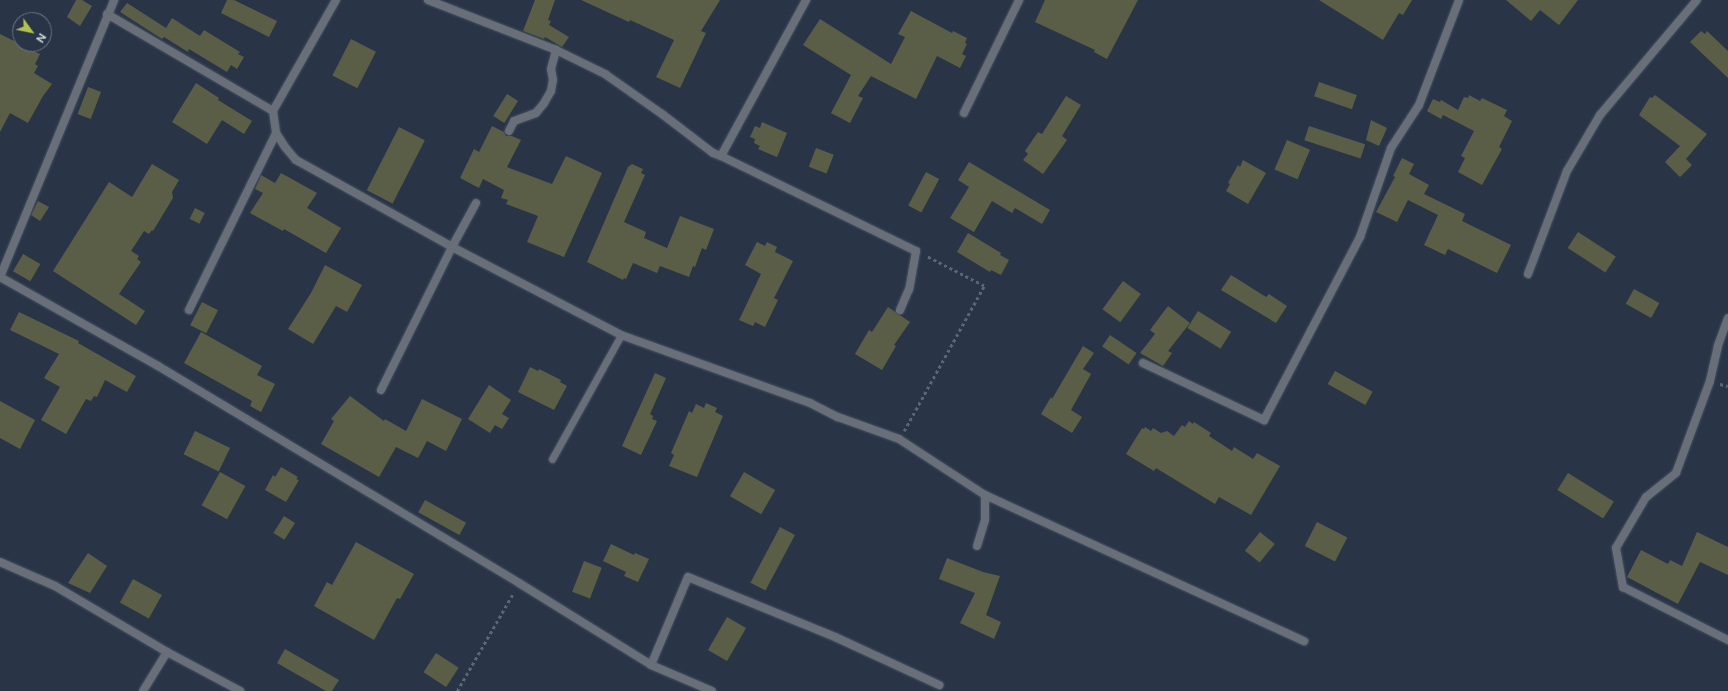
<!DOCTYPE html>
<html>
<head>
<meta charset="utf-8">
<style>
	body { margin:0 }
	#map { position:relative; width:1728px; height:691px; overflow:hidden; background:#293547; font-family:"Public Sans",sans-serif }
	div>[style] { position:absolute }
	.building>* { inset:0; background:#5a5e47; transform-origin:0 0 }
	.path>* { height:2.5px; margin-top:-1.25px; transform-origin:0; background:repeating-linear-gradient(90deg,#5b6676 0 3px,transparent 0 6px) }
	.roads { filter:drop-shadow(0 0 1px #465162) drop-shadow(0 0 1px #465162) }
	.lane>* { height:7px; margin:-3.5px; padding:0 3.5px; transform-origin:3.5px; border-radius:3.5px; background:#696f78 }
	.street>* { height:8px; margin:-4px; padding:0 4px; transform-origin:4px; border-radius:4px; background:#696f78 }
	span { translate:-50% -50%; white-space:nowrap; text-align:center; line-height:1.15; -webkit-text-stroke:4px #293547; paint-order:stroke }
	.north { position:absolute; left:12px; top:12px; width:40px; height:40px; box-sizing:border-box; background:#293547; border:1px solid #6a7483; border-radius:50%; rotate:123deg; font-size:11px; font-weight:700; line-height:16px; text-align:center; color:#cbd3de }
	.north::after { content:''; display:block; margin:auto; width:14px; height:18px; background:#b2c34c; clip-path:polygon(50% 0,100% 100%,50% 72%,0 100%) }
</style>
</head>
<body>
<div id="map">
	<div class="building">
		<i style="clip-path:polygon(76px 0,82px 0,92px 6px,80px 26px,67px 17px)"></i>
		<i style="clip-path:polygon(227px 0,234px 0,277px 21px,269px 37px,221px 13px)"></i>
		<i style="clip-path:polygon(535px 0,555px 0,548px 20px,551px 21px,549px 25px,569px 37px,562px 47px,545px 37px,544px 39px,523px 31px)"></i>
		<i style="clip-path:polygon(581px 0,720px 0,701px 31px,706px 33px,680px 88px,656px 77px,674px 40px,630px 20px,629px 22px)"></i>
		<i style="clip-path:polygon(1045px 0,1138px 0,1107px 59px,1094px 52px,1095px 50px,1035px 22px)"></i>
		<i style="clip-path:polygon(1319px 0,1412px 0,1403px 15px,1399px 13px,1383px 40px)"></i>
		<i style="clip-path:polygon(1506px 0,1578px 0,1559px 25px,1540px 10px,1531px 21px)"></i>
		<i style="clip-path:polygon(127px 3px,166px 28px,172px 18px,200px 36px,204px 30px,240px 52px,238px 54px,244px 57px,237px 69px,231px 65px,227px 72px,189px 49px,188px 52px,164px 37px,162px 39px,120px 12px)"></i>
		<i style="clip-path:polygon(911px 11px,952px 33px,953px 31px,967px 38px,965px 43px,967px 44px,962px 54px,966px 56px,960px 68px,937px 56px,916px 99px,871px 76px,858px 96px,863px 98px,850px 123px,831px 113px,851px 75px,803px 45px,820px 19px,891px 64px,905px 37px,898px 34px)"></i>
		<i style="clip-path:polygon(1701px 31px,1705px 34px,1707px 31px,1728px 51px,1728px 78px,1690px 42px)"></i>
		<i style="clip-path:polygon(0 34px,40px 54px,35px 64px,38px 66px,34px 73px,52px 84px,43px 96px,28px 123px,10px 113px,0 132px)"></i>
		<i style="left:351px;top:39px;width:28px;height:41px;rotate:27deg"></i>
		<i style="left:1319px;top:82px;width:40px;height:15px;rotate:19deg"></i>
		<i style="clip-path:polygon(196px 83px,219px 98px,218px 100px,252px 121px,244px 134px,222px 120px,207px 144px,172px 122px)"></i>
		<i style="left:88px;top:87px;width:14px;height:29px;rotate:21deg"></i>
		<i style="left:507px;top:94px;width:13px;height:26px;rotate:32deg"></i>
		<i style="clip-path:polygon(1469px 95px,1480px 101px,1482px 98px,1507px 110px,1504px 116px,1512px 121px,1499px 147px,1502px 149px,1482px 185px,1458px 172px,1465px 158px,1461px 156px,1474px 131px,1443px 115px,1441px 119px,1427px 111px,1433px 99px,1440px 102px,1441px 100px,1458px 110px,1464px 97px,1468px 98px)"></i>
		<i style="clip-path:polygon(1655px 95px,1707px 134px,1686px 159px,1692px 165px,1680px 177px,1665px 162px,1680px 146px,1639px 115px,1650px 97px,1652px 98px)"></i>
		<i style="clip-path:polygon(1066px 96px,1081px 105px,1062px 136px,1067px 140px,1043px 174px,1023px 160px,1028px 154px,1025px 151px,1038px 132px,1042px 134px)"></i>
		<i style="clip-path:polygon(1371px 120px,1387px 128px,1379px 146px,1366px 140px)"></i>
		<i style="clip-path:polygon(762px 122px,787px 133px,777px 157px,758px 149px,760px 146px,754px 143px,755px 139px,750px 137px,755px 126px,760px 128px)"></i>
		<i style="clip-path:polygon(492px 126px,504px 132px,506px 136px,512px 136px,521px 140px,507px 167px,552px 184px,566px 156px,602px 173px,564px 257px,527px 242px,538px 216px,506px 204px,508px 200px,501px 198px,504px 190px,483px 179px,479px 188px,460px 178px,474px 149px,479px 152px)"></i>
		<i style="left:1309px;top:126px;width:59px;height:15px;rotate:18deg"></i>
		<i style="left:399px;top:127px;width:29px;height:71px;rotate:27deg"></i>
		<i style="left:1287px;top:140px;width:25px;height:32px;rotate:23deg"></i>
		<i style="left:816px;top:148px;width:19px;height:20px;rotate:21deg"></i>
		<i style="clip-path:polygon(1402px 158px,1414px 164px,1409px 174px,1429px 185px,1424px 194px,1465px 214px,1462px 221px,1511px 245px,1497px 273px,1448px 249px,1445px 255px,1424px 245px,1438px 215px,1408px 200px,1397px 222px,1376px 212px,1395px 177px,1393px 176px)"></i>
		<i style="clip-path:polygon(1243px 160px,1266px 173px,1248px 204px,1226px 191px,1230px 184px,1228px 183px,1238px 165px,1240px 167px)"></i>
		<i style="clip-path:polygon(969px 162px,1050px 210px,1042px 224px,1015px 208px,1012px 213px,992px 201px,974px 232px,950px 218px,969px 187px,958px 180px)"></i>
		<i style="clip-path:polygon(152px 164px,179px 180px,172px 192px,173px 198px,153px 231px,152px 230px,149px 234px,144px 231px,131px 251px,139px 256px,137px 259px,141px 262px,119px 294px,145px 311px,136px 325px,53px 271px,109px 182px,132px 197px)"></i>
		<i style="clip-path:polygon(632px 164px,643px 169px,641px 173px,645px 175px,624px 222px,646px 232px,644px 238px,667px 248px,680px 216px,714px 229px,706px 250px,702px 248px,695px 267px,693px 266px,689px 277px,660px 266px,657px 273px,633px 263px,626px 279px,624px 278px,623px 280px,587px 262px,628px 167px)"></i>
		<i style="left:926px;top:172px;width:15px;height:38px;rotate:28deg"></i>
		<i style="clip-path:polygon(281px 173px,317px 193px,307px 208px,341px 228px,326px 253px,284px 229px,283px 231px,250px 213px,263px 193px,255px 189px,261px 175px,275px 183px)"></i>
		<i style="clip-path:polygon(38px 201px,49px 207px,40px 221px,31px 215px)"></i>
		<i style="left:195px;top:208px;width:11px;height:12px;rotate:27deg"></i>
		<i style="left:1578px;top:232px;width:45px;height:19px;rotate:33deg"></i>
		<i style="clip-path:polygon(968px 233px,1001px 253px,1000px 255px,1009px 260px,1001px 275px,991px 270px,990px 272px,957px 252px)"></i>
		<i style="clip-path:polygon(757px 242px,765px 246px,767px 242px,777px 247px,775px 252px,793px 261px,774px 298px,778px 300px,765px 327px,755px 322px,753px 326px,739px 320px,761px 274px,745px 265px)"></i>
		<i style="left:23px;top:254px;width:20px;height:20px;rotate:30deg"></i>
		<i style="clip-path:polygon(325px 265px,362px 285px,347px 312px,336px 306px,313px 344px,288px 329px,311px 293px)"></i>
		<i style="clip-path:polygon(1231px 275px,1266px 297px,1269px 294px,1287px 306px,1276px 323px,1221px 290px)"></i>
		<i style="left:1123px;top:281px;width:22px;height:35px;rotate:36deg"></i>
		<i style="left:1634px;top:289px;width:29px;height:17px;rotate:29deg"></i>
		<i style="left:202px;top:302px;width:18px;height:26px;rotate:27deg"></i>
		<i style="clip-path:polygon(1168px 306px,1190px 323px,1168px 351px,1172px 353px,1163px 366px,1140px 353px,1155px 334px,1150px 330px)"></i>
		<i style="clip-path:polygon(888px 307px,910px 322px,894px 345px,896px 346px,882px 370px,855px 354px,869px 330px,872px 332px)"></i>
		<i style="left:1198px;top:311px;width:39px;height:20px;rotate:32deg"></i>
		<i style="clip-path:polygon(19px 312px,79px 341px,78px 343px,136px 376px,127px 392px,105px 380px,97px 397px,94px 396px,91px 401px,86px 399px,66px 434px,41px 420px,60px 387px,44px 378px,59px 354px,10px 330px)"></i>
		<i style="clip-path:polygon(201px 332px,262px 366px,257px 375px,275px 384px,261px 412px,250px 406px,252px 401px,184px 363px)"></i>
		<i style="left:1110px;top:335px;width:32px;height:14px;rotate:34deg"></i>
		<i style="clip-path:polygon(1083px 346px,1094px 353px,1083px 369px,1091px 374px,1071px 410px,1082px 417px,1072px 433px,1041px 414px,1051px 397px,1052px 399px)"></i>
		<i style="clip-path:polygon(530px 367px,538px 371px,539px 369px,561px 380px,560px 382px,567px 386px,554px 410px,518px 392px)"></i>
		<i style="left:1335px;top:371px;width:43px;height:15px;rotate:29deg"></i>
		<i style="clip-path:polygon(655px 373px,666px 378px,650px 414px,653px 416px,652px 419px,657px 421px,641px 455px,622px 446px)"></i>
		<i style="clip-path:polygon(489px 385px,511px 400px,502px 414px,509px 418px,502px 429px,495px 425px,490px 433px,468px 419px)"></i>
		<i style="clip-path:polygon(350px 396px,384px 421px,385px 419px,406px 431px,422px 399px,462px 419px,446px 451px,427px 441px,418px 458px,396px 447px,379px 477px,321px 444px,334px 421px,331px 419px)"></i>
		<i style="clip-path:polygon(0 401px,35px 420px,20px 449px,0 438px)"></i>
		<i style="clip-path:polygon(706px 403px,717px 408px,715px 412px,723px 416px,697px 477px,669px 466px,674px 455px,671px 453px,689px 411px,692px 413px,696px 404px,704px 408px)"></i>
		<i style="clip-path:polygon(1189px 421px,1193px 424px,1194px 422px,1211px 433px,1209px 436px,1232px 451px,1234px 447px,1253px 459px,1257px 453px,1280px 466px,1251px 515px,1219px 497px,1215px 504px,1156px 468px,1154px 471px,1126px 454px,1142px 428px,1144px 429px,1145px 427px,1151px 431px,1153px 428px,1161px 433px,1167px 431px,1174px 436px,1182px 425px,1185px 427px)"></i>
		<i style="left:195px;top:431px;width:39px;height:26px;rotate:26deg"></i>
		<i style="clip-path:polygon(281px 467px,298px 477px,296px 479px,299px 480px,286px 502px,265px 490px,273px 475px,275px 477px)"></i>
		<i style="left:220px;top:472px;width:29px;height:38px;rotate:29deg"></i>
		<i style="left:744px;top:472px;width:36px;height:28px;rotate:30deg"></i>
		<i style="left:1568px;top:473px;width:54px;height:20px;rotate:32deg"></i>
		<i style="left:425px;top:500px;width:47px;height:14px;rotate:29deg"></i>
		<i style="left:284px;top:516px;width:13px;height:20px;rotate:32deg"></i>
		<i style="left:1317px;top:522px;width:34px;height:27px;rotate:27deg"></i>
		<i style="left:780px;top:527px;width:17px;height:63px;rotate:28deg"></i>
		<i style="left:1260px;top:532px;width:19px;height:24px;rotate:39deg"></i>
		<i style="clip-path:polygon(1697px 532px,1728px 547px,1728px 575px,1700px 562px,1678px 604px,1627px 577px,1641px 550px,1668px 564px,1670px 560px,1682px 566px)"></i>
		<i style="clip-path:polygon(356px 542px,414px 574px,400px 599px,397px 598px,374px 640px,314px 606px,327px 582px,332px 585px)"></i>
		<i style="clip-path:polygon(611px 544px,634px 555px,635px 553px,649px 559px,638px 582px,624px 576px,626px 572px,603px 561px)"></i>
		<i style="clip-path:polygon(88px 553px,107px 566px,90px 593px,68px 583px)"></i>
		<i style="clip-path:polygon(947px 558px,983px 572px,1000px 576px,986px 615px,1001px 622px,994px 639px,960px 623px,975px 593px,939px 579px)"></i>
		<i style="left:584px;top:561px;width:19px;height:33px;rotate:21deg"></i>
		<i style="left:133px;top:579px;width:33px;height:27px;rotate:29deg"></i>
		<i style="left:727px;top:617px;width:22px;height:38px;rotate:30deg"></i>
		<i style="clip-path:polygon(285px 649px,339px 680px,332px 691px,326px 691px,277px 663px)"></i>
		<i style="left:436px;top:653px;width:27px;height:23px;rotate:33deg"></i>
	</div>
	<div class="path">
		<i style="left:1720px;top:384px;width:8px;rotate:14deg"></i>
		<i style="left:904px;top:431px;width:166px;rotate:-61.1deg"></i>
		<i style="left:984px;top:286px;width:65px;rotate:-152.7deg"></i>
		<i style="left:457px;top:691px;width:114px;rotate:-60.1deg"></i>
	</div>
	<div class="roads">
		<div class="lane">
			<i style="left:552px;top:459px;width:142px;rotate:-60.9deg"></i>
		</div>
		<div class="street">
			<i style="left:336px;top:0;width:128px;rotate:119.6deg"></i>
			<i style="left:273px;top:111px;width:22px;rotate:82deg"></i>
			<i style="left:276px;top:133px;width:17px;rotate:57deg"></i>
			<i style="left:285px;top:147px;width:17px;rotate:50deg"></i>
			<i style="left:296px;top:160px;width:179px;rotate:29.1deg"></i>
			<i style="left:452px;top:247px;width:191px;rotate:27.5deg"></i>
			<i style="left:621px;top:335px;width:201px;rotate:19.8deg"></i>
			<i style="left:810px;top:403px;width:31px;rotate:27deg"></i>
			<i style="left:838px;top:417px;width:65px;rotate:19.8deg"></i>
			<i style="left:899px;top:439px;width:103px;rotate:33.1deg"></i>
			<i style="left:985px;top:495px;width:25px;rotate:90deg"></i>
			<i style="left:985px;top:520px;width:27px;rotate:107deg"></i>
			<i style="left:428px;top:0;width:137px;rotate:21.3deg"></i>
			<i style="left:556px;top:50px;width:55px;rotate:26.1deg"></i>
			<i style="left:605px;top:74px;width:70px;rotate:35.1deg"></i>
			<i style="left:662px;top:114px;width:64px;rotate:37.4deg"></i>
			<i style="left:713px;top:153px;width:9px;rotate:21deg"></i>
			<i style="left:721px;top:156px;width:178px;rotate:-61.4deg"></i>
			<i style="left:107px;top:14px;width:192px;rotate:30.3deg"></i>
			<i style="left:964px;top:113px;width:126px;rotate:-64deg"></i>
			<i style="left:509px;top:131px;width:11px;rotate:-63deg"></i>
			<i style="left:514px;top:121px;width:23px;rotate:-20deg"></i>
			<i style="left:536px;top:113px;width:13px;rotate:-51deg"></i>
			<i style="left:544px;top:103px;width:14px;rotate:-60deg"></i>
			<i style="left:551px;top:91px;width:11px;rotate:-80deg"></i>
			<i style="left:553px;top:80px;width:11px;rotate:-100deg"></i>
			<i style="left:551px;top:69px;width:20px;rotate:-75deg"></i>
			<i style="left:721px;top:156px;width:217px;rotate:26deg"></i>
			<i style="left:916px;top:251px;width:39px;rotate:100deg"></i>
			<i style="left:909px;top:289px;width:23px;rotate:113deg"></i>
			<i style="left:1528px;top:274px;width:110px;rotate:-69.3deg"></i>
			<i style="left:1567px;top:171px;width:65px;rotate:-59.5deg"></i>
			<i style="left:1600px;top:115px;width:150px;rotate:-49.9deg"></i>
			<i style="left:0;top:277px;width:181px;rotate:29.4deg"></i>
			<i style="left:158px;top:366px;width:421px;rotate:31deg"></i>
			<i style="left:519px;top:583px;width:155px;rotate:31.8deg"></i>
			<i style="left:651px;top:665px;width:66px;rotate:23.1deg"></i>
			<i style="left:0;top:277px;width:300px;rotate:-67.6deg"></i>
			<i style="left:189px;top:310px;width:197px;rotate:-63.8deg"></i>
			<i style="left:1728px;top:318px;width:30px;rotate:110deg"></i>
			<i style="left:1718px;top:346px;width:36px;rotate:103deg"></i>
			<i style="left:1710px;top:381px;width:98px;rotate:110.3deg"></i>
			<i style="left:1676px;top:473px;width:38px;rotate:141deg"></i>
			<i style="left:1646px;top:497px;width:59px;rotate:120.5deg"></i>
			<i style="left:1616px;top:548px;width:40px;rotate:80deg"></i>
			<i style="left:1623px;top:587px;width:118px;rotate:26.8deg"></i>
			<i style="left:1143px;top:363px;width:134px;rotate:25.2deg"></i>
			<i style="left:1264px;top:420px;width:207px;rotate:-62.3deg"></i>
			<i style="left:1360px;top:237px;width:94px;rotate:-70.8deg"></i>
			<i style="left:1391px;top:148px;width:51px;rotate:-56.9deg"></i>
			<i style="left:1419px;top:105px;width:112px;rotate:-69.1deg"></i>
			<i style="left:381px;top:390px;width:160px;rotate:-63.6deg"></i>
			<i style="left:452px;top:247px;width:50px;rotate:-61.4deg"></i>
			<i style="left:985px;top:495px;width:351px;rotate:24.6deg"></i>
			<i style="left:0;top:562px;width:60px;rotate:23.6deg"></i>
			<i style="left:55px;top:586px;width:130px;rotate:30.5deg"></i>
			<i style="left:167px;top:652px;width:83px;rotate:28.1deg"></i>
			<i style="left:651px;top:665px;width:95px;rotate:-67.2deg"></i>
			<i style="left:688px;top:577px;width:159px;rotate:22.2deg"></i>
			<i style="left:835px;top:637px;width:115px;rotate:24.8deg"></i>
			<i style="left:143px;top:691px;width:46px;rotate:-58.4deg"></i>
		</div>
	</div>
	<div class="north">N</div>
</div>
</body>
</html>
